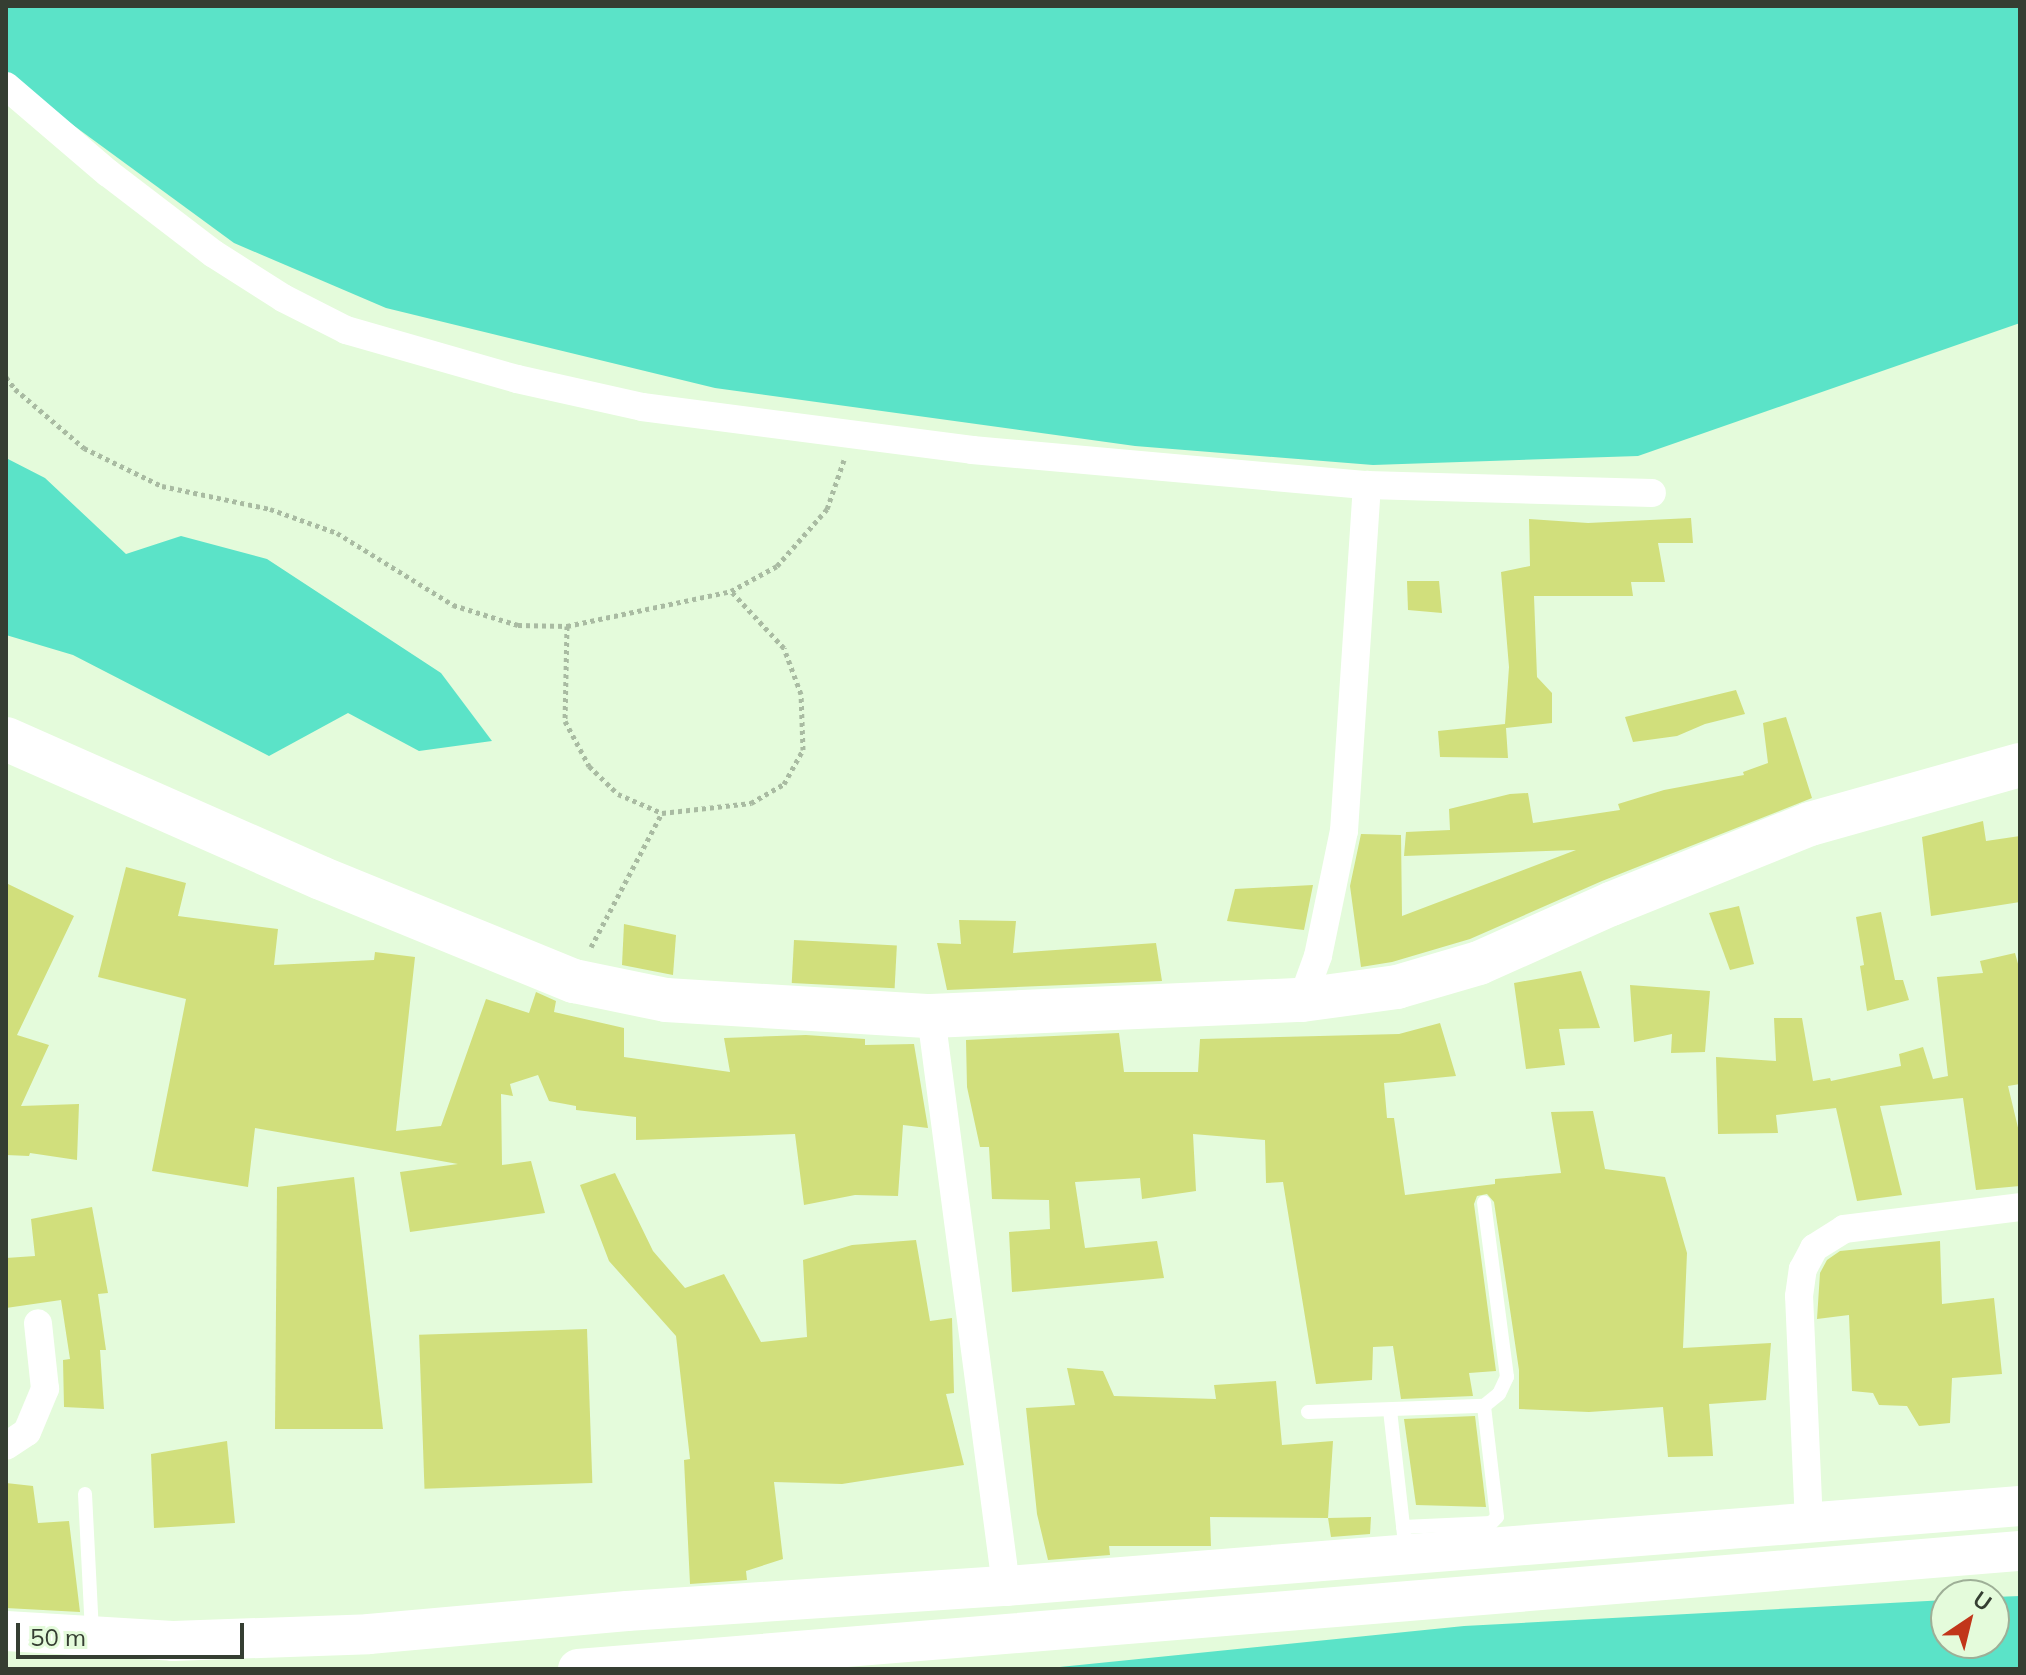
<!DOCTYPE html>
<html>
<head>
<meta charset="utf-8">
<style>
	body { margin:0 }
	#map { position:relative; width:2026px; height:1675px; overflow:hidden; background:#e4fbdb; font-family:Mulish,sans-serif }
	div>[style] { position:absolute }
	.water>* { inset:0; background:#5be3c8 }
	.building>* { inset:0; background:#d1df7c; transform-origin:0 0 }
	.path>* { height:5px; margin-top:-2.5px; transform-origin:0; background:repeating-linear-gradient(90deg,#a9bba2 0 4px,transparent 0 8px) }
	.lane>* { height:14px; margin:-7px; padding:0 7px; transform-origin:7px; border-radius:7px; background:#fff }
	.street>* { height:28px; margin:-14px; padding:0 14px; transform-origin:14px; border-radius:14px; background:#fff }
	.secondary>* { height:40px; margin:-20px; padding:0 20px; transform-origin:20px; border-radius:20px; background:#fff }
	.highway>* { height:44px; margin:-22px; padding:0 22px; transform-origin:22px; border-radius:22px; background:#fff }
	span { translate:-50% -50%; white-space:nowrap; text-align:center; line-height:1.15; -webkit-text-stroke:6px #e4fbdb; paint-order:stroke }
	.frame { position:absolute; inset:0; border:8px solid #353e32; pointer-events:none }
	.north { position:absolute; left:1930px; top:1579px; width:80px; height:80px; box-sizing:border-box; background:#e4fbdb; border:2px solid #9eaf97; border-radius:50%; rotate:35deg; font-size:22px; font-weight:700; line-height:32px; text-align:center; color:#353e32 }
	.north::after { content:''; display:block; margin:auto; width:28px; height:36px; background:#c1361a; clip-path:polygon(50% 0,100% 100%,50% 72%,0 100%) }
	.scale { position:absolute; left:16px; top:1623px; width:228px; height:36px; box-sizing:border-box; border:4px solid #353e32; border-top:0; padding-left:10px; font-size:24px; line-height:28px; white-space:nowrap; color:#353e32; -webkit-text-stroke:6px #e4fbdb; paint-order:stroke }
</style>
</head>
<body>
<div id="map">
	<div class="water">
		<i style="clip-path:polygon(6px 6px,2020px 6px,2020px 323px,1638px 456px,1373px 465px,1135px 446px,715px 388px,386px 308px,234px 243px,6px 76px)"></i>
		<i style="clip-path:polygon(6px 458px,45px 478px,126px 554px,181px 536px,267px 559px,441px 673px,492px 741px,419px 751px,348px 713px,269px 756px,73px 655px,6px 635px)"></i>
		<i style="clip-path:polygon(2020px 1596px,2020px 1669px,1040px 1669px,1464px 1626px,1946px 1600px,1946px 1643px,1994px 1643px,1994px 1597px)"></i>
	</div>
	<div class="building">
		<i style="clip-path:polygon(1691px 518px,1693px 543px,1658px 543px,1665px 582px,1631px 582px,1633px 596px,1534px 596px,1537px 677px,1552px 693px,1552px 723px,1506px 728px,1508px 758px,1440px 757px,1438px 731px,1505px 724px,1509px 667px,1501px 572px,1530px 566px,1529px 519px,1588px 523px)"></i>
		<i style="clip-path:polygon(1407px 581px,1439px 581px,1442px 613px,1408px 610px)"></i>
		<i style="clip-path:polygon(1736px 690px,1745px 714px,1705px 724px,1677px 736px,1633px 742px,1625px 717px)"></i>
		<i style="clip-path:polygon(1786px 717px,1812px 798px,1602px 881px,1470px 939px,1392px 962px,1361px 967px,1350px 886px,1361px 834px,1401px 835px,1402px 916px,1576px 850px,1404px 856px,1406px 832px,1450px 830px,1449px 809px,1510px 794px,1528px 793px,1533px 823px,1620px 810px,1618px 804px,1664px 790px,1744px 775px,1743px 772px,1768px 763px,1763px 723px)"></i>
		<i style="clip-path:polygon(1983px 821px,1986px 841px,2020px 836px,2020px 902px,1931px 916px,1922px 837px)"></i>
		<i style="clip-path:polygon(126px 867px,186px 883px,178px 916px,278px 929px,274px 965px,374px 960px,375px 952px,415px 957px,396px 1131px,441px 1126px,486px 999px,529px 1013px,536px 992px,556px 1001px,554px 1012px,624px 1028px,624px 1057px,730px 1072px,724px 1038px,806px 1035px,865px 1039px,865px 1045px,914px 1044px,928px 1128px,903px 1125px,898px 1196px,855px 1195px,804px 1205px,795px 1134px,636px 1140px,636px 1117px,576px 1110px,576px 1106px,549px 1101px,538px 1075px,510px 1084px,513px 1096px,501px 1094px,502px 1165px,531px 1161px,545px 1213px,410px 1232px,400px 1172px,458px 1164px,255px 1128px,248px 1187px,152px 1171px,186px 999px,98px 977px)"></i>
		<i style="clip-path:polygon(6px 883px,74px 916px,17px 1035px,49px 1045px,21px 1106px,79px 1104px,77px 1160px,30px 1153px,29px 1156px,6px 1155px)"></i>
		<i style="clip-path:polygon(1313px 885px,1304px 930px,1227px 921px,1235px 889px)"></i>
		<i style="clip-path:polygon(1739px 906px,1754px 964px,1730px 970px,1709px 913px)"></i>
		<i style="clip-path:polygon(1881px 912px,1895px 980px,1903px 980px,1909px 1000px,1867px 1011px,1860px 966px,1864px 965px,1856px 917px)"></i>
		<i style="clip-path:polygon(959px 920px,1016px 921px,1013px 953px,1156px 943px,1162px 981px,947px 990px,937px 943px,961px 944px)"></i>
		<i style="clip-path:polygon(624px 924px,676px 935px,673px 975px,622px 965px)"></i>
		<i style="left:794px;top:940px;width:103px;height:43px;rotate:3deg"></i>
		<i style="clip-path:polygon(2015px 953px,2020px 971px,2020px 1084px,2008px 1086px,2020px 1136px,2020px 1186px,1976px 1190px,1963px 1098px,1880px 1106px,1902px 1195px,1857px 1201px,1836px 1108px,1776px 1115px,1778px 1133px,1718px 1134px,1716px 1057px,1776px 1061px,1774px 1018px,1802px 1018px,1813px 1081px,1830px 1078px,1831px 1081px,1901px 1066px,1899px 1054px,1923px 1047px,1933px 1079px,1948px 1076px,1937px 977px,1983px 973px,1980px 961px)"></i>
		<i style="clip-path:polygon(1581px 971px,1600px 1028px,1559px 1029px,1565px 1065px,1526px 1069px,1514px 983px)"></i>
		<i style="clip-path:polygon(1630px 985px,1710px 991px,1705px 1052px,1671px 1053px,1672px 1034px,1634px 1042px)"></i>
		<i style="clip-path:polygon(1440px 1023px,1456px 1076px,1384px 1083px,1387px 1118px,1394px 1118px,1405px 1195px,1495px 1184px,1495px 1179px,1561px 1173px,1551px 1112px,1593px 1111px,1605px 1169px,1665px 1177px,1687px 1253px,1683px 1348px,1771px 1343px,1766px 1400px,1709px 1404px,1713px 1456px,1668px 1457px,1663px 1407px,1589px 1412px,1519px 1409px,1519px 1370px,1494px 1202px,1487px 1194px,1477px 1196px,1474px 1204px,1496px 1371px,1469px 1373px,1473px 1396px,1401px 1399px,1393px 1346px,1373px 1347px,1372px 1380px,1316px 1384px,1283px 1182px,1266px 1183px,1265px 1140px,1193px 1134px,1196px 1191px,1142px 1199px,1140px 1178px,1075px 1182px,1085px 1248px,1157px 1241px,1164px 1278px,1012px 1292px,1009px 1232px,1050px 1229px,1049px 1200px,992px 1199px,989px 1147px,980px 1147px,967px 1087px,966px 1040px,1119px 1033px,1124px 1072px,1198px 1072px,1200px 1039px,1399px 1034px)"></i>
		<i style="clip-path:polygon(615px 1173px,653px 1251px,685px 1288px,724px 1274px,761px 1342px,807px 1337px,803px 1260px,852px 1245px,916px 1240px,930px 1321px,952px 1318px,954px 1393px,946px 1394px,964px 1465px,842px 1484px,774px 1482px,783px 1559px,746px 1571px,747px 1580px,690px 1584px,684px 1460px,690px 1459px,676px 1336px,609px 1261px,580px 1185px)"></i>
		<i style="clip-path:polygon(354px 1177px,383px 1429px,275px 1429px,277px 1187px)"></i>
		<i style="clip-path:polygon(92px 1207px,108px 1293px,98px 1294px,106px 1350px,100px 1350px,104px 1409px,64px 1407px,63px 1360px,70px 1359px,61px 1300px,6px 1308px,6px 1258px,35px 1256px,31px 1219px)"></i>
		<i style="clip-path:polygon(1940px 1241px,1942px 1304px,1994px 1298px,2002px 1374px,1952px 1378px,1950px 1423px,1919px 1426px,1907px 1406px,1879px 1405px,1873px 1393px,1852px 1391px,1849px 1315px,1817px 1319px,1820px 1273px,1827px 1260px,1840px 1251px)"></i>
		<i style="left:587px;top:1329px;width:154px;height:168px;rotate:88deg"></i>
		<i style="clip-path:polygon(1067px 1368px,1103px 1371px,1114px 1396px,1216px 1399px,1214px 1385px,1276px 1381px,1282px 1445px,1333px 1441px,1328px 1518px,1210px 1517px,1211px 1546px,1109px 1546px,1110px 1555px,1048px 1560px,1037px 1514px,1026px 1408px,1075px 1405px)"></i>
		<i style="clip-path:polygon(1475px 1416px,1486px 1507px,1416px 1505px,1404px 1419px)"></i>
		<i style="clip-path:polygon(227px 1441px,235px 1523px,154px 1528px,151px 1454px)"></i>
		<i style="clip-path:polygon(6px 1483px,33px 1486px,38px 1523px,69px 1521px,80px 1612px,6px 1608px)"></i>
		<i style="clip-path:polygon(1371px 1517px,1370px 1534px,1331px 1537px,1328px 1518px)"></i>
	</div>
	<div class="path">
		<i style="left:6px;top:377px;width:15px;rotate:53deg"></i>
		<i style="left:15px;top:389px;width:91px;rotate:40.5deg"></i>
		<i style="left:84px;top:448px;width:87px;rotate:26deg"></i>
		<i style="left:162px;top:486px;width:110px;rotate:12deg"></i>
		<i style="left:270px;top:509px;width:71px;rotate:19.7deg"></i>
		<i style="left:337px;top:533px;width:137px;rotate:31.8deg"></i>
		<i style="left:453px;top:605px;width:68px;rotate:17.1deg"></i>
		<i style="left:518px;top:625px;width:49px;rotate:1.2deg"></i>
		<i style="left:567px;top:626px;width:168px;rotate:-12deg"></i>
		<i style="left:731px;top:591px;width:52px;rotate:-28.5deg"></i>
		<i style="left:777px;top:566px;width:76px;rotate:-48.7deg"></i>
		<i style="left:827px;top:509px;width:52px;rotate:-70.9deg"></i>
		<i style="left:567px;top:626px;width:95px;rotate:91.2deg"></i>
		<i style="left:565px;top:721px;width:51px;rotate:61.9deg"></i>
		<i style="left:589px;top:766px;width:40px;rotate:44deg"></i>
		<i style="left:618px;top:794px;width:48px;rotate:23.4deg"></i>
		<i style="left:662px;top:813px;width:90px;rotate:-6.4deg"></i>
		<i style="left:751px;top:803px;width:38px;rotate:-30deg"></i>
		<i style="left:784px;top:784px;width:39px;rotate:-61deg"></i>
		<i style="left:803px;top:750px;width:56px;rotate:-92deg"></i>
		<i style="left:801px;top:694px;width:49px;rotate:-110.3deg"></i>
		<i style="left:784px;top:648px;width:78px;rotate:-132.9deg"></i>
		<i style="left:591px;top:947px;width:152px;rotate:-62.1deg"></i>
	</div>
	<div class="lane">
		<i style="left:1390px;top:1410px;width:126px;rotate:83.6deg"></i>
		<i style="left:1308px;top:1412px;width:176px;rotate:-2deg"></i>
		<i style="left:1484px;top:1406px;width:19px;rotate:-39deg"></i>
		<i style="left:1499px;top:1394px;width:19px;rotate:-65deg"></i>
		<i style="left:1507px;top:1377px;width:176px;rotate:-97.5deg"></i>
		<i style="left:85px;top:1494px;width:139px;rotate:87.1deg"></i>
		<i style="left:1403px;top:1527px;width:88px;rotate:-2.6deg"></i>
		<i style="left:1491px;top:1523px;width:8px;rotate:-45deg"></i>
		<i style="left:1497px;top:1517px;width:112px;rotate:-96.7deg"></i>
	</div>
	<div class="street">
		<i style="left:6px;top:86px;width:134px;rotate:40.5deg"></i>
		<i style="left:108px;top:173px;width:133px;rotate:37.4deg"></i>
		<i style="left:214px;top:254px;width:82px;rotate:32.5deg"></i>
		<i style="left:283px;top:298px;width:71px;rotate:26.9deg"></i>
		<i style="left:346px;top:330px;width:178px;rotate:16deg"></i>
		<i style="left:517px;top:379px;width:128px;rotate:12.6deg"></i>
		<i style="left:642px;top:407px;width:333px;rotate:7.4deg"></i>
		<i style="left:972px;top:450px;width:397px;rotate:5.1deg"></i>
		<i style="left:1367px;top:485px;width:285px;rotate:1.6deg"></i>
		<i style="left:1302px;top:1000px;width:47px;rotate:-70deg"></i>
		<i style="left:1318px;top:956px;width:128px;rotate:-78.3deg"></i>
		<i style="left:1344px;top:831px;width:347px;rotate:-86.2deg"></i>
		<i style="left:931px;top:1016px;width:575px;rotate:82.5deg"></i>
		<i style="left:6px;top:1446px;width:25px;rotate:-34deg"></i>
		<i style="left:27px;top:1432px;width:47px;rotate:-67.3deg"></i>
		<i style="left:45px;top:1389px;width:66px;rotate:-96.1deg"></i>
		<i style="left:1809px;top:1524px;width:228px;rotate:-92.5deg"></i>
		<i style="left:1799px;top:1296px;width:27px;rotate:-82deg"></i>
		<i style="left:1803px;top:1269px;width:24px;rotate:-62deg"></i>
		<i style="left:1814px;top:1248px;width:36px;rotate:-32deg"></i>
		<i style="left:1844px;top:1229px;width:177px;rotate:-7.1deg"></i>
	</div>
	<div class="secondary">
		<i style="left:6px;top:1631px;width:167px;rotate:3.4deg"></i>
		<i style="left:173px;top:1641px;width:196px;rotate:-2deg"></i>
		<i style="left:369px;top:1634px;width:259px;rotate:-5.1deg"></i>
		<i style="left:627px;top:1611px;width:380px;rotate:-3.8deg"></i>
		<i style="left:1006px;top:1586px;width:1017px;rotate:-4.51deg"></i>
		<i style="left:578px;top:1669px;width:1447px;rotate:-4.68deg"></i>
	</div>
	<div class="highway">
		<i style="left:6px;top:739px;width:344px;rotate:23.8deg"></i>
		<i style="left:321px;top:878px;width:273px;rotate:22.2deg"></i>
		<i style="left:574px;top:981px;width:94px;rotate:11.7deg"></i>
		<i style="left:666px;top:1000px;width:265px;rotate:3.5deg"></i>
		<i style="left:931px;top:1016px;width:371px;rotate:-2.5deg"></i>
		<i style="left:1302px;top:1000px;width:96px;rotate:-7.8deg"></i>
		<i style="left:1397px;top:987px;width:85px;rotate:-16.3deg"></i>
		<i style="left:1479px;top:963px;width:145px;rotate:-24.1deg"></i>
		<i style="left:1611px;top:904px;width:214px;rotate:-21.9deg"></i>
		<i style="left:1810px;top:824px;width:218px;rotate:-15.7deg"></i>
	</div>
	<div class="frame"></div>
	<div class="north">U</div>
	<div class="scale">50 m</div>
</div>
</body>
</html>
